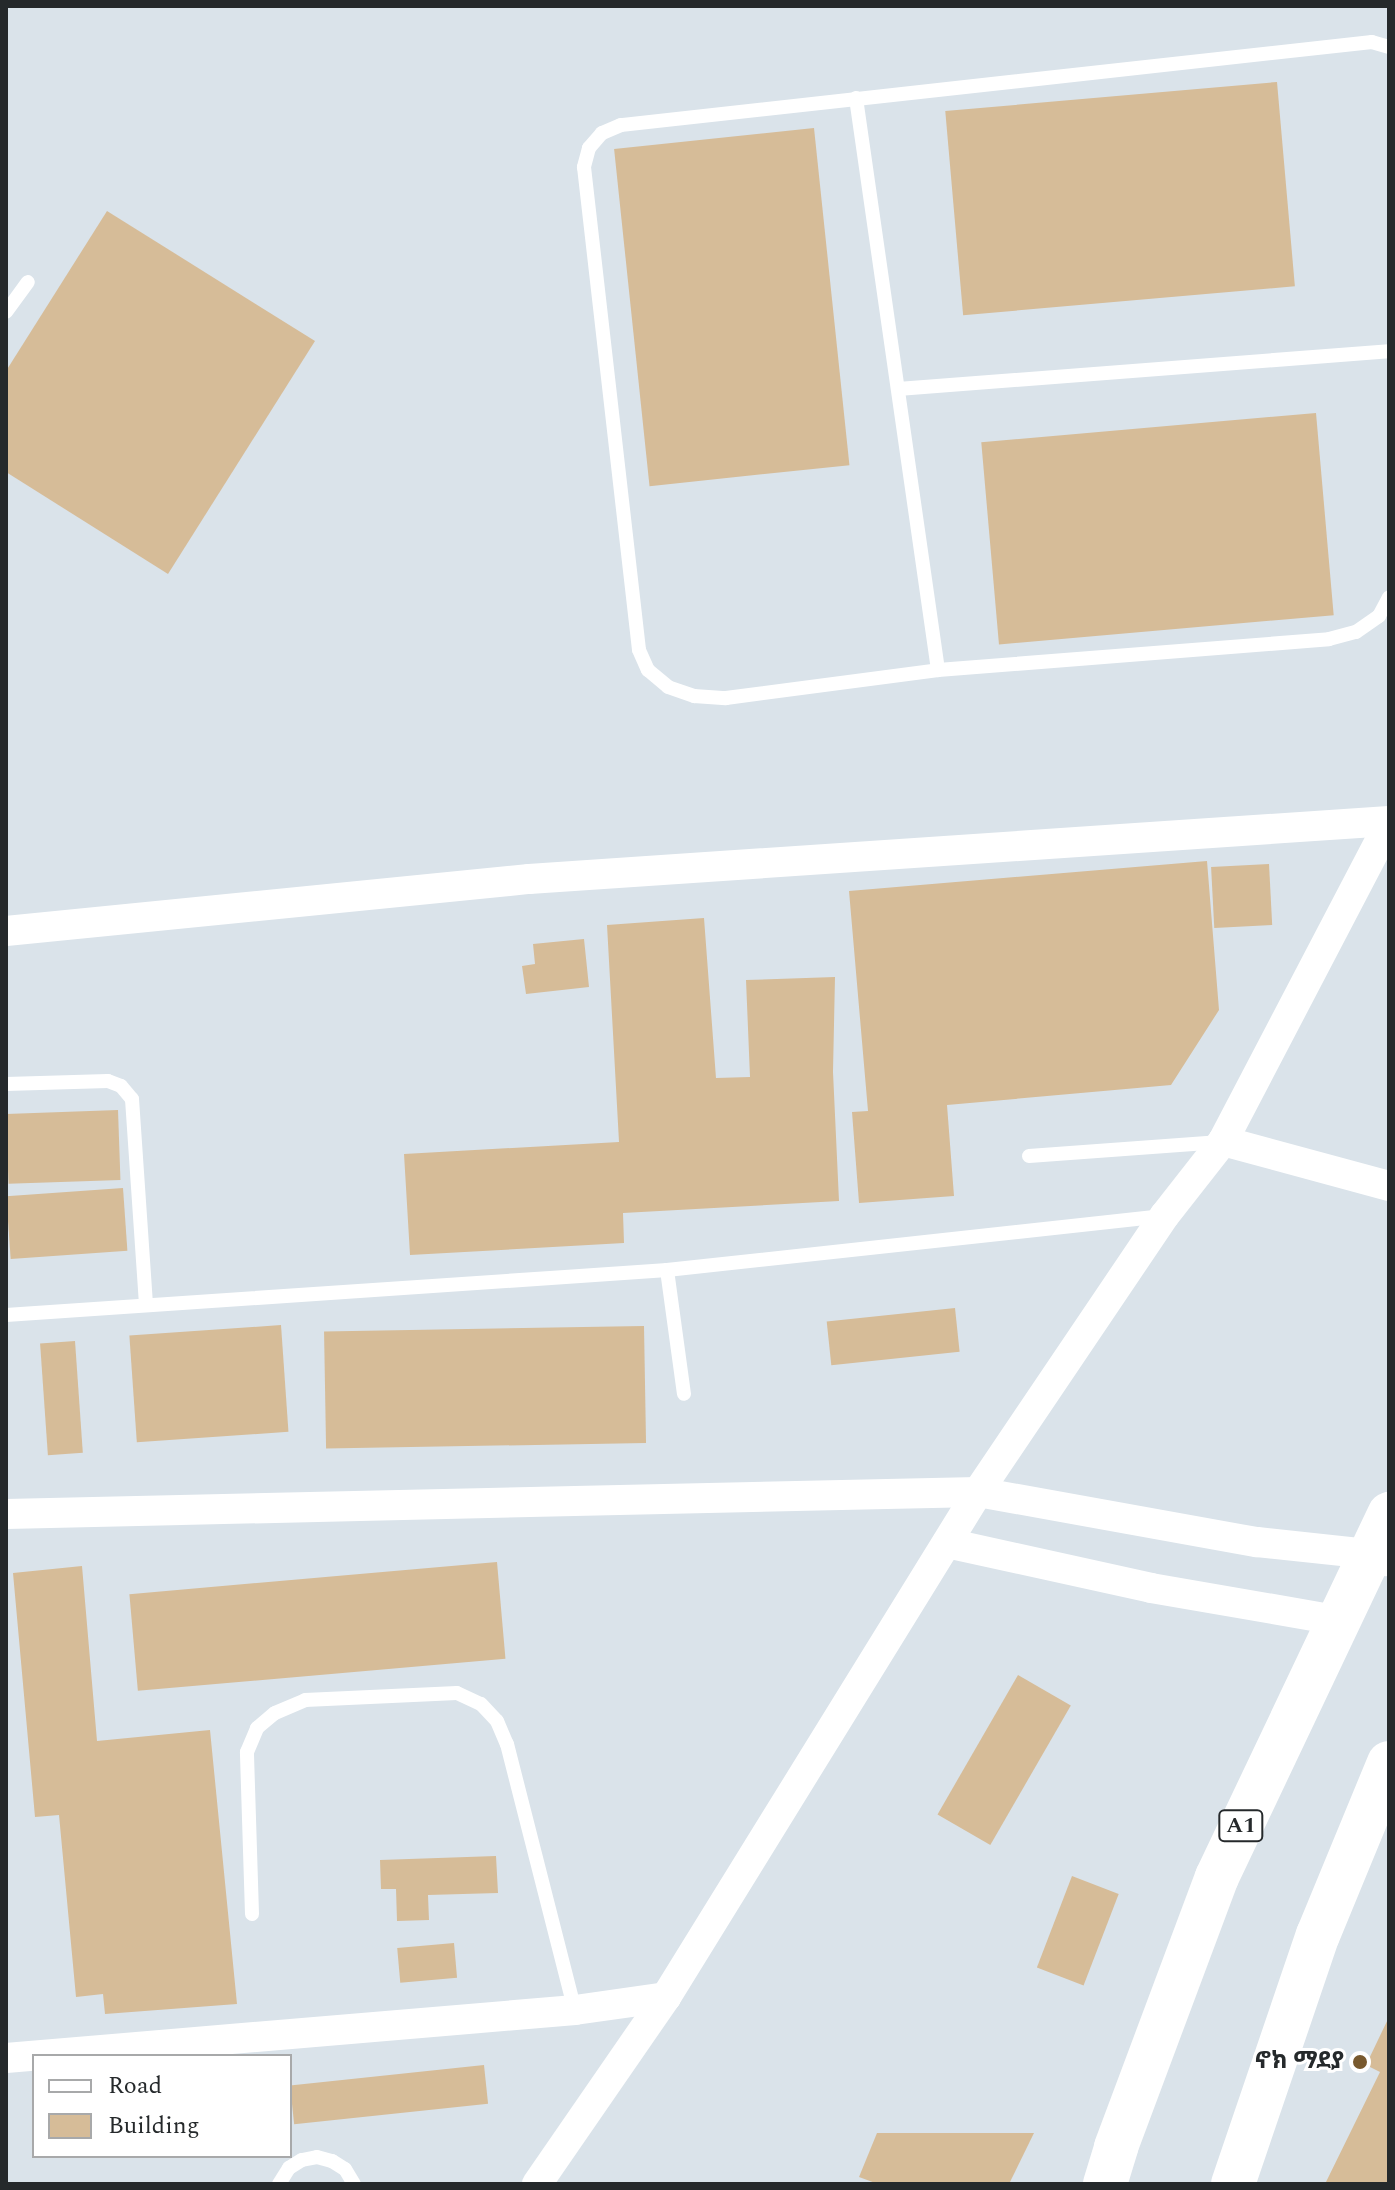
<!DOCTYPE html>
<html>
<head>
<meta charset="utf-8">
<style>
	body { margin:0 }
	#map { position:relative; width:1395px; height:2190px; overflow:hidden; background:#dae3ea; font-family:Spectral,"Noto Sans Ethiopic",serif }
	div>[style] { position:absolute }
	.building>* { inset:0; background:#d6bc98; transform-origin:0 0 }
	.lane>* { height:14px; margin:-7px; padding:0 7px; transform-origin:7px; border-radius:7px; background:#fff }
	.street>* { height:30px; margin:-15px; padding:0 15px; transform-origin:15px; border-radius:15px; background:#fff }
	.primary>* { height:44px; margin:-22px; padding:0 22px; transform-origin:22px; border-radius:22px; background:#fff }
	.dots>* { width:22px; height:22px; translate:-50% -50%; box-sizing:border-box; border:4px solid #fff; border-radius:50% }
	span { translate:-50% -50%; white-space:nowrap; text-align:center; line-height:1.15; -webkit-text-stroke:6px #fff; paint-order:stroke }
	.shield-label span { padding:2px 6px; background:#fff; border:2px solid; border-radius:6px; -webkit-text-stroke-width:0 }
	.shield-label { font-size:22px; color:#25292b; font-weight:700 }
	.poi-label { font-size:24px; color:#25292b; font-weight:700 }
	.right { translate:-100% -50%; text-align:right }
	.frame { position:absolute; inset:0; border:8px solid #25292b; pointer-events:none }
	.legend { position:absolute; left:32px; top:2054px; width:260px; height:104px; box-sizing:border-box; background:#fff; border:2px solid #a8a9aa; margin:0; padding:10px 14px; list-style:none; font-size:24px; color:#25292b }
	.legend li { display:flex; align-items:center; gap:16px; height:40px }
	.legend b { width:40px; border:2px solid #a8a9aa }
</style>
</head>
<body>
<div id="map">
	<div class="building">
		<i style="left:1277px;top:82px;width:205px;height:333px;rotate:85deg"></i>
		<i style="left:814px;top:128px;width:339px;height:201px;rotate:84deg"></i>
		<i style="clip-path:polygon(107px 211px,315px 341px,168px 574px,6px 472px,6px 371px)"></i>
		<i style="left:1316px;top:413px;width:203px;height:336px;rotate:85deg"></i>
		<i style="clip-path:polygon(1207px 861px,1219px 1010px,1171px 1085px,947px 1105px,954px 1196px,859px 1203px,852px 1112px,868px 1111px,849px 891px)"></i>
		<i style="left:1269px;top:864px;width:61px;height:58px;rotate:87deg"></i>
		<i style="clip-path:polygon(704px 918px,716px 1078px,750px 1077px,746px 980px,835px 977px,833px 1072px,839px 1201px,623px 1213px,624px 1243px,410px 1255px,404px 1154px,619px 1142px,607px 925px)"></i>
		<i style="clip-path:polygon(584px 939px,589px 987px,526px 994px,522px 966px,535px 964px,533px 944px)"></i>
		<i style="left:118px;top:1110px;width:70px;height:112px;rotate:88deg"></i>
		<i style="left:123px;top:1188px;width:63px;height:117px;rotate:86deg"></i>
		<i style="left:955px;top:1308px;width:44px;height:129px;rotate:84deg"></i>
		<i style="left:281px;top:1325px;width:107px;height:152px;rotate:86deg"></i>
		<i style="left:644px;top:1326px;width:117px;height:320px;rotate:89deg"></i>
		<i style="left:75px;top:1341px;width:112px;height:35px;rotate:86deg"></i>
		<i style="left:497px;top:1562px;width:97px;height:369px;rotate:85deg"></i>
		<i style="clip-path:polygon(82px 1566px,97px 1741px,210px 1730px,237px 2004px,105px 2014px,103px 1994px,76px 1997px,59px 1815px,35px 1817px,13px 1573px)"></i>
		<i style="left:1018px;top:1675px;width:61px;height:161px;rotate:30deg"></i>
		<i style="clip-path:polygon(496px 1856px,498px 1893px,428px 1895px,429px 1920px,397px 1921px,396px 1889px,381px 1889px,380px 1860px)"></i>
		<i style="left:1072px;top:1876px;width:50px;height:98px;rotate:21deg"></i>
		<i style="left:454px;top:1943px;width:35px;height:57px;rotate:85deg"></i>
		<i style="clip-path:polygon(1389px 2017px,1389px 2184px,1325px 2184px,1380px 2072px,1366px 2065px)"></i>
		<i style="left:484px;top:2065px;width:39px;height:195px;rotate:84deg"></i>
		<i style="clip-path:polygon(877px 2133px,1034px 2133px,1009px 2184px,878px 2184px,859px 2177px)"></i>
	</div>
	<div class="lane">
		<i style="left:1389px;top:47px;width:18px;rotate:-164deg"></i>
		<i style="left:1372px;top:42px;width:756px;rotate:173.69deg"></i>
		<i style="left:621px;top:125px;width:21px;rotate:157deg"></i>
		<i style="left:602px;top:133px;width:20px;rotate:131deg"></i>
		<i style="left:589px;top:148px;width:20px;rotate:105deg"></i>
		<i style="left:584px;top:167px;width:486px;rotate:83.5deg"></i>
		<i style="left:639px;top:650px;width:22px;rotate:66deg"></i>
		<i style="left:648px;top:670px;width:26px;rotate:40deg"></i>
		<i style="left:668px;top:687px;width:28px;rotate:19deg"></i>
		<i style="left:694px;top:696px;width:32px;rotate:4deg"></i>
		<i style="left:726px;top:698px;width:214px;rotate:-7.5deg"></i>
		<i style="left:938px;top:670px;width:392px;rotate:-4.5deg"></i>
		<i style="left:1329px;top:639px;width:28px;rotate:-15deg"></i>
		<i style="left:1356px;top:632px;width:28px;rotate:-35deg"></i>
		<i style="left:1379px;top:616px;width:21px;rotate:-62deg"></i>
		<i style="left:856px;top:98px;width:578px;rotate:81.84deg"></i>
		<i style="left:6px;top:312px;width:37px;rotate:-54deg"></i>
		<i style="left:898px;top:389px;width:492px;rotate:-4.4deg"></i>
		<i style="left:6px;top:1084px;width:102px;rotate:-1.7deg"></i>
		<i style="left:108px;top:1081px;width:14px;rotate:21deg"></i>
		<i style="left:121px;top:1086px;width:17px;rotate:50deg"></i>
		<i style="left:132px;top:1099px;width:206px;rotate:86.1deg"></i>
		<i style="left:1029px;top:1156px;width:192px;rotate:-4.2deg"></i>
		<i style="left:667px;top:1270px;width:125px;rotate:82.2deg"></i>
		<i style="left:6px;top:1315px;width:663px;rotate:-3.89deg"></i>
		<i style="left:667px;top:1270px;width:497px;rotate:-6.2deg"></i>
		<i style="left:252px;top:1914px;width:162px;rotate:-91.8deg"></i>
		<i style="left:247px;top:1752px;width:26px;rotate:-67deg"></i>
		<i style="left:257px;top:1728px;width:23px;rotate:-40deg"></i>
		<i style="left:275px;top:1713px;width:33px;rotate:-23deg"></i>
		<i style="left:305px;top:1700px;width:152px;rotate:-2.6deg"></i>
		<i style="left:457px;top:1693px;width:26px;rotate:25deg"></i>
		<i style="left:481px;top:1704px;width:23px;rotate:47deg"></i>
		<i style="left:497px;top:1721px;width:25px;rotate:67deg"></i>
		<i style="left:507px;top:1744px;width:275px;rotate:75.7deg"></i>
		<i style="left:279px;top:2184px;width:19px;rotate:-58deg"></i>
		<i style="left:289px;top:2168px;width:15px;rotate:-32deg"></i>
		<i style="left:302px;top:2160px;width:15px;rotate:-11deg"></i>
		<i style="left:317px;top:2157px;width:16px;rotate:15deg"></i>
		<i style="left:332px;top:2161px;width:15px;rotate:32deg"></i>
		<i style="left:345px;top:2169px;width:17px;rotate:59deg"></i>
	</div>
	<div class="street">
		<i style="left:6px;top:931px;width:526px;rotate:-5.68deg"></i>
		<i style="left:529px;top:879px;width:862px;rotate:-3.86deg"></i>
		<i style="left:1223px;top:1141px;width:172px;rotate:15.2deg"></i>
		<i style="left:6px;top:1514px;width:972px;rotate:-1.3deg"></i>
		<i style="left:978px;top:1492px;width:283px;rotate:10.2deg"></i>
		<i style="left:1257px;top:1542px;width:114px;rotate:6.1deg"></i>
		<i style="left:1370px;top:1554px;width:17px;rotate:25deg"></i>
		<i style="left:947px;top:1543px;width:209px;rotate:12.4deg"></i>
		<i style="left:1151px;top:1588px;width:189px;rotate:9.8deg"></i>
		<i style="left:6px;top:2058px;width:571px;rotate:-4.82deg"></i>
		<i style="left:575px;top:2010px;width:92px;rotate:-8.1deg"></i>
		<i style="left:537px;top:2184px;width:227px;rotate:-55.4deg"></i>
		<i style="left:666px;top:1997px;width:594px;rotate:-58.29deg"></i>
		<i style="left:978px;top:1492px;width:334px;rotate:-56deg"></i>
		<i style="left:1165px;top:1215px;width:94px;rotate:-51.9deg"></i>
		<i style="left:1223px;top:1141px;width:358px;rotate:-62.4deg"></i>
	</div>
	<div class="primary">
		<i style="left:1105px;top:2184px;width:39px;rotate:-73deg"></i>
		<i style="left:1116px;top:2147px;width:288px;rotate:-69.5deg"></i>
		<i style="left:1217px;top:1877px;width:402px;rotate:-64.6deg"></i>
		<i style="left:1233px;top:2184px;width:263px;rotate:-71.2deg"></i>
		<i style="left:1318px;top:1935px;width:186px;rotate:-67.6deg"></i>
	</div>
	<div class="dots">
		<i style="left:1360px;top:2062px;background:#78592e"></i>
	</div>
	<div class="shield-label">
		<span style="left:1241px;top:1826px">A1</span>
	</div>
	<div class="poi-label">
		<span class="right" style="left:1344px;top:2062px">ኖክ ማደያ</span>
	</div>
	<div class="frame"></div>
	<ul class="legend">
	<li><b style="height:10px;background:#fff"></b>Road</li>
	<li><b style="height:22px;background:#d6bc98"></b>Building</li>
	</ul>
</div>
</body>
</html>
